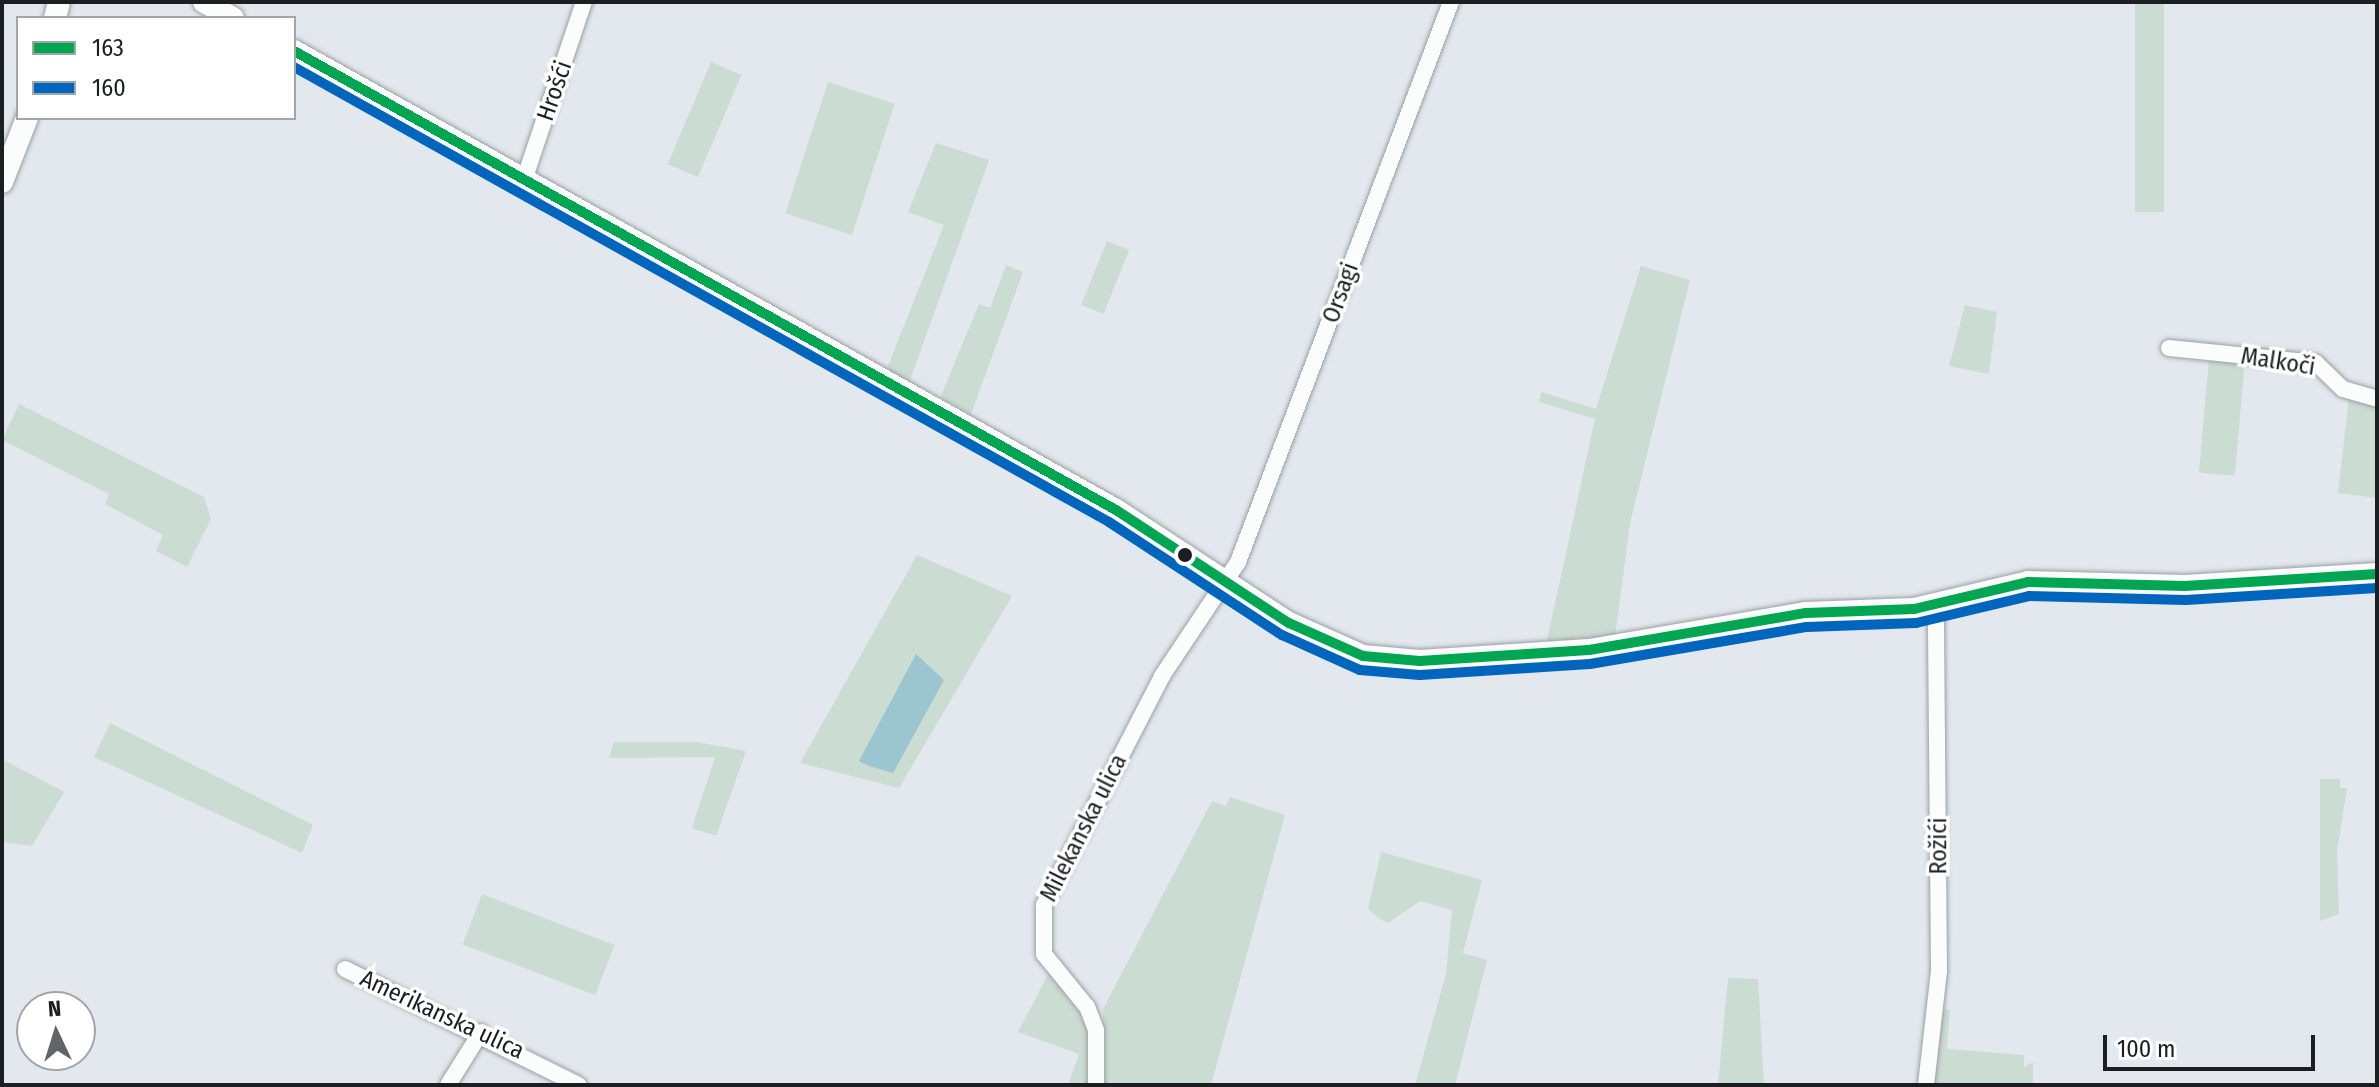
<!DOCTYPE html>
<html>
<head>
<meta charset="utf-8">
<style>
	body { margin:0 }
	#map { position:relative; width:2379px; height:1087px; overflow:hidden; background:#e2e8ed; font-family:"Fira Sans Condensed",sans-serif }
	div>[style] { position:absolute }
	.green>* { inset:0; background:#cbdcd3; transform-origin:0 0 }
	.water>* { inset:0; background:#9bc5cf }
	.roads { filter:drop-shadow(0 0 2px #9ca0a4) drop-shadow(0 0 2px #9ca0a4) }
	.street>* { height:16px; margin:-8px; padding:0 8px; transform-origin:8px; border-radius:8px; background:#fbfcfc }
	.secondary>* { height:22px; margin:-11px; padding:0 11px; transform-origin:11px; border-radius:11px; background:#fbfcfc }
	.bus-1>* { height:10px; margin:-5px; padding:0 5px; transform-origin:5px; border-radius:5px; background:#00a651 }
	.bus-2>* { height:10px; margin:-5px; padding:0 5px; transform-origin:5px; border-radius:5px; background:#0065bd }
	.dots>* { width:22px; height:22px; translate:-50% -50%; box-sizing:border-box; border:4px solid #fff; border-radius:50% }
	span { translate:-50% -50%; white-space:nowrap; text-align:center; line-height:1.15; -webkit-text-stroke:7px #fff; paint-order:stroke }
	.street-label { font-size:24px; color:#1b1f22 }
	.frame { position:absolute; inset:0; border:4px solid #1b1f22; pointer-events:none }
	.legend { position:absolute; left:16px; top:16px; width:280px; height:104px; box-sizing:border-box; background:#fff; border:2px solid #a4a5a7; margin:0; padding:10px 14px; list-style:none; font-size:24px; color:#1b1f22 }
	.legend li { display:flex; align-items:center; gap:16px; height:40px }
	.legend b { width:40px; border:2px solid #a4a5a7 }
	.north { position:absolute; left:16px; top:991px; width:80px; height:80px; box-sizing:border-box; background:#fff; border:2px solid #a4a5a7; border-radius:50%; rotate:356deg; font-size:22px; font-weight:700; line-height:32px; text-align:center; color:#1b1f22 }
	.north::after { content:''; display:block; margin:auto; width:28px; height:36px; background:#616569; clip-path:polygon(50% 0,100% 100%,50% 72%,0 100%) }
	.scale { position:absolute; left:2103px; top:1035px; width:212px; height:36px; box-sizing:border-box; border:4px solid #1b1f22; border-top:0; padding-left:10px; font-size:24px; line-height:28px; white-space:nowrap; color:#1b1f22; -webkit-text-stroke:6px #fff; paint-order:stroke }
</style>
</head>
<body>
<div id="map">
	<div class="green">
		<i style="left:2135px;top:2px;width:29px;height:210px"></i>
		<i style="left:711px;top:62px;width:33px;height:111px;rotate:23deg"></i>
		<i style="left:828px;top:82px;width:70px;height:138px;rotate:18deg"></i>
		<i style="clip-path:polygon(936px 143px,989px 160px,909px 383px,886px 371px,944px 225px,908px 212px)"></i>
		<i style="left:1107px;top:241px;width:24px;height:69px;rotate:22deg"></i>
		<i style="clip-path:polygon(1006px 265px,1023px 272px,971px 414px,940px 398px,979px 304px,990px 308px)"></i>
		<i style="clip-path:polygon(1641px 266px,1690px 280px,1630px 523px,1615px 637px,1546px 645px,1595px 419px,1539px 402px,1542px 392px,1596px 409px)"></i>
		<i style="clip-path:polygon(1965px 305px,1997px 312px,1989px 374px,1949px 366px)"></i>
		<i style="left:2209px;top:358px;width:36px;height:115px;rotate:5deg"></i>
		<i style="clip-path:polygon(2349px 398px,2377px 405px,2377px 498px,2338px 493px)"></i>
		<i style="clip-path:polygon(19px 404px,204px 497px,211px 519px,187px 567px,156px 551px,163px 535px,105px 504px,109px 494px,2px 440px)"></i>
		<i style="clip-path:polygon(917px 555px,1012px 596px,899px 788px,800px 763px)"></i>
		<i style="clip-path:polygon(110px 723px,313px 825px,302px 853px,94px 757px)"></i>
		<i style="clip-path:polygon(614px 742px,696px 742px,746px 751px,716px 836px,692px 828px,715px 757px,609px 758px)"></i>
		<i style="clip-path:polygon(2px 759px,64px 792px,32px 846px,2px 842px)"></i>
		<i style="clip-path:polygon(2320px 779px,2340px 779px,2340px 788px,2347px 788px,2337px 851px,2339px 914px,2320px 921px)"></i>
		<i style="clip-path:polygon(1230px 797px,1285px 815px,1211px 1085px,1102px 1085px,1103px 1009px,1212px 801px,1226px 806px)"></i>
		<i style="clip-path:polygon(1381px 852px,1482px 880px,1463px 953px,1487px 960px,1455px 1085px,1415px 1085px,1446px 974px,1452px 910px,1420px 901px,1388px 923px,1380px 919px,1368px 909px)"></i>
		<i style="left:482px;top:894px;width:142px;height:54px;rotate:21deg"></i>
		<i style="clip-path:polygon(1049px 973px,1086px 1021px,1092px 1037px,1089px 1085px,1068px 1085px,1079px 1054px,1018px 1032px)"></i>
		<i style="clip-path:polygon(1728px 978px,1758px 979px,1764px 1085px,1718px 1085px)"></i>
		<i style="clip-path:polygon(1939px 1008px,1950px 1010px,1947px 1049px,2024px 1055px,2024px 1067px,2033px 1062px,2033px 1085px,1931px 1085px)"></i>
	</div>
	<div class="water">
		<i style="clip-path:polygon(916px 654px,944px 680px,893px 773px,869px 766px,859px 761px)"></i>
	</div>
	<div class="roads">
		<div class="street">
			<i style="left:524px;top:180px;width:188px;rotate:-71.4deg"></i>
			<i style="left:2169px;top:348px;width:148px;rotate:5.8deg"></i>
			<i style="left:2316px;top:363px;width:37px;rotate:44deg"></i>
			<i style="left:2343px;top:389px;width:35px;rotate:16deg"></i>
			<i style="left:345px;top:969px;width:261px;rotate:26.4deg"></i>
			<i style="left:448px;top:1085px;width:62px;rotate:-58.1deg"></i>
			<i style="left:1096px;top:1085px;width:55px;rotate:-90deg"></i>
			<i style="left:1096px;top:1030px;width:25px;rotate:-111deg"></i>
			<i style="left:1087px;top:1007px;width:68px;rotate:-129.1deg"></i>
			<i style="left:1044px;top:954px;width:49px;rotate:-90deg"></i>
			<i style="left:1044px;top:905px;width:258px;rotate:-62.7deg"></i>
			<i style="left:1162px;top:676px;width:137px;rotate:-56.3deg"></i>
			<i style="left:1238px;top:562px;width:599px;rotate:-69.18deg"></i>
			<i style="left:1926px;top:1085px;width:115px;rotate:-83.5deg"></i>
			<i style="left:1939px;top:971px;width:365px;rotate:-90.5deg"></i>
		</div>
		<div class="secondary">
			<i style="left:204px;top:2px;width:33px;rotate:29deg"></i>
			<i style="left:55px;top:18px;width:16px;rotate:-76deg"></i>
			<i style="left:294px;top:51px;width:941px;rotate:29.18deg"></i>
			<i style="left:1116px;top:510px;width:207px;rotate:33.2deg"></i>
			<i style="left:1289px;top:623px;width:81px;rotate:24deg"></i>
			<i style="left:1363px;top:656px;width:57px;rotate:5deg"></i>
			<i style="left:1420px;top:661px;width:169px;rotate:-3.7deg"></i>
			<i style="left:1589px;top:650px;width:220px;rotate:-9.7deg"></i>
			<i style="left:1806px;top:613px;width:108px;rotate:-2.1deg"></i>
			<i style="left:1914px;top:609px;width:117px;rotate:-13.3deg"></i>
			<i style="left:2028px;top:582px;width:157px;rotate:1.5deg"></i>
			<i style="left:2185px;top:586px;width:192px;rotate:-3.6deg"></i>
			<i style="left:2px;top:182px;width:69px;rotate:-68.7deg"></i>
		</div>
	</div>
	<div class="bus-1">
		<i style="left:294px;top:51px;width:941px;rotate:29.18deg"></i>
		<i style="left:1116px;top:510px;width:207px;rotate:33.2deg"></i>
		<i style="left:1289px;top:623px;width:81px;rotate:24deg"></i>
		<i style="left:1363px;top:656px;width:57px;rotate:5deg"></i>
		<i style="left:1420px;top:661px;width:169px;rotate:-3.7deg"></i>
		<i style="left:1589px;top:650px;width:220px;rotate:-9.7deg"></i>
		<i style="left:1806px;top:613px;width:108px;rotate:-2.1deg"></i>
		<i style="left:1914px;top:609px;width:117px;rotate:-13.3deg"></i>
		<i style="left:2028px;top:582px;width:157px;rotate:1.5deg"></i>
		<i style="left:2185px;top:586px;width:192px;rotate:-3.6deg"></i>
	</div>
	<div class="bus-2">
		<i style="left:294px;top:67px;width:933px;rotate:29.17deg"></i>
		<i style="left:1109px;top:522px;width:207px;rotate:33.2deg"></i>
		<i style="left:1282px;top:635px;width:85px;rotate:24.2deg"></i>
		<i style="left:1360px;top:670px;width:60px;rotate:4.8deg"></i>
		<i style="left:1420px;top:675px;width:170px;rotate:-3.7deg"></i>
		<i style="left:1590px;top:664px;width:220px;rotate:-9.7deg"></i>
		<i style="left:1807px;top:627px;width:109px;rotate:-2.1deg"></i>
		<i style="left:1916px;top:623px;width:116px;rotate:-13.4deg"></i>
		<i style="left:2029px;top:596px;width:157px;rotate:1.5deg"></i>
		<i style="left:2186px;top:600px;width:191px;rotate:-3.6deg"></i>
	</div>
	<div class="dots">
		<i style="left:1185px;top:555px;background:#1b1f22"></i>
	</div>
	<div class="street-label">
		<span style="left:555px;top:91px;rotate:-71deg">Hrošći</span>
		<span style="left:1341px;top:293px;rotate:-70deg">Orsagi</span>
		<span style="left:2278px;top:362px;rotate:9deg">Malkoči</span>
		<span style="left:1084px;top:828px;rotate:-63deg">Milekanska ulica</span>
		<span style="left:1939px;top:846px;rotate:-90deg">Rožići</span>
		<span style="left:442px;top:1015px;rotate:25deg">Amerikanska ulica</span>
	</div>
	<div class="frame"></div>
	<ul class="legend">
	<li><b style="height:10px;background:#00a651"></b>163</li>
	<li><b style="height:10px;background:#0065bd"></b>160</li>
	</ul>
	<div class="north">N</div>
	<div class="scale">100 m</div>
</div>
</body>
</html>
